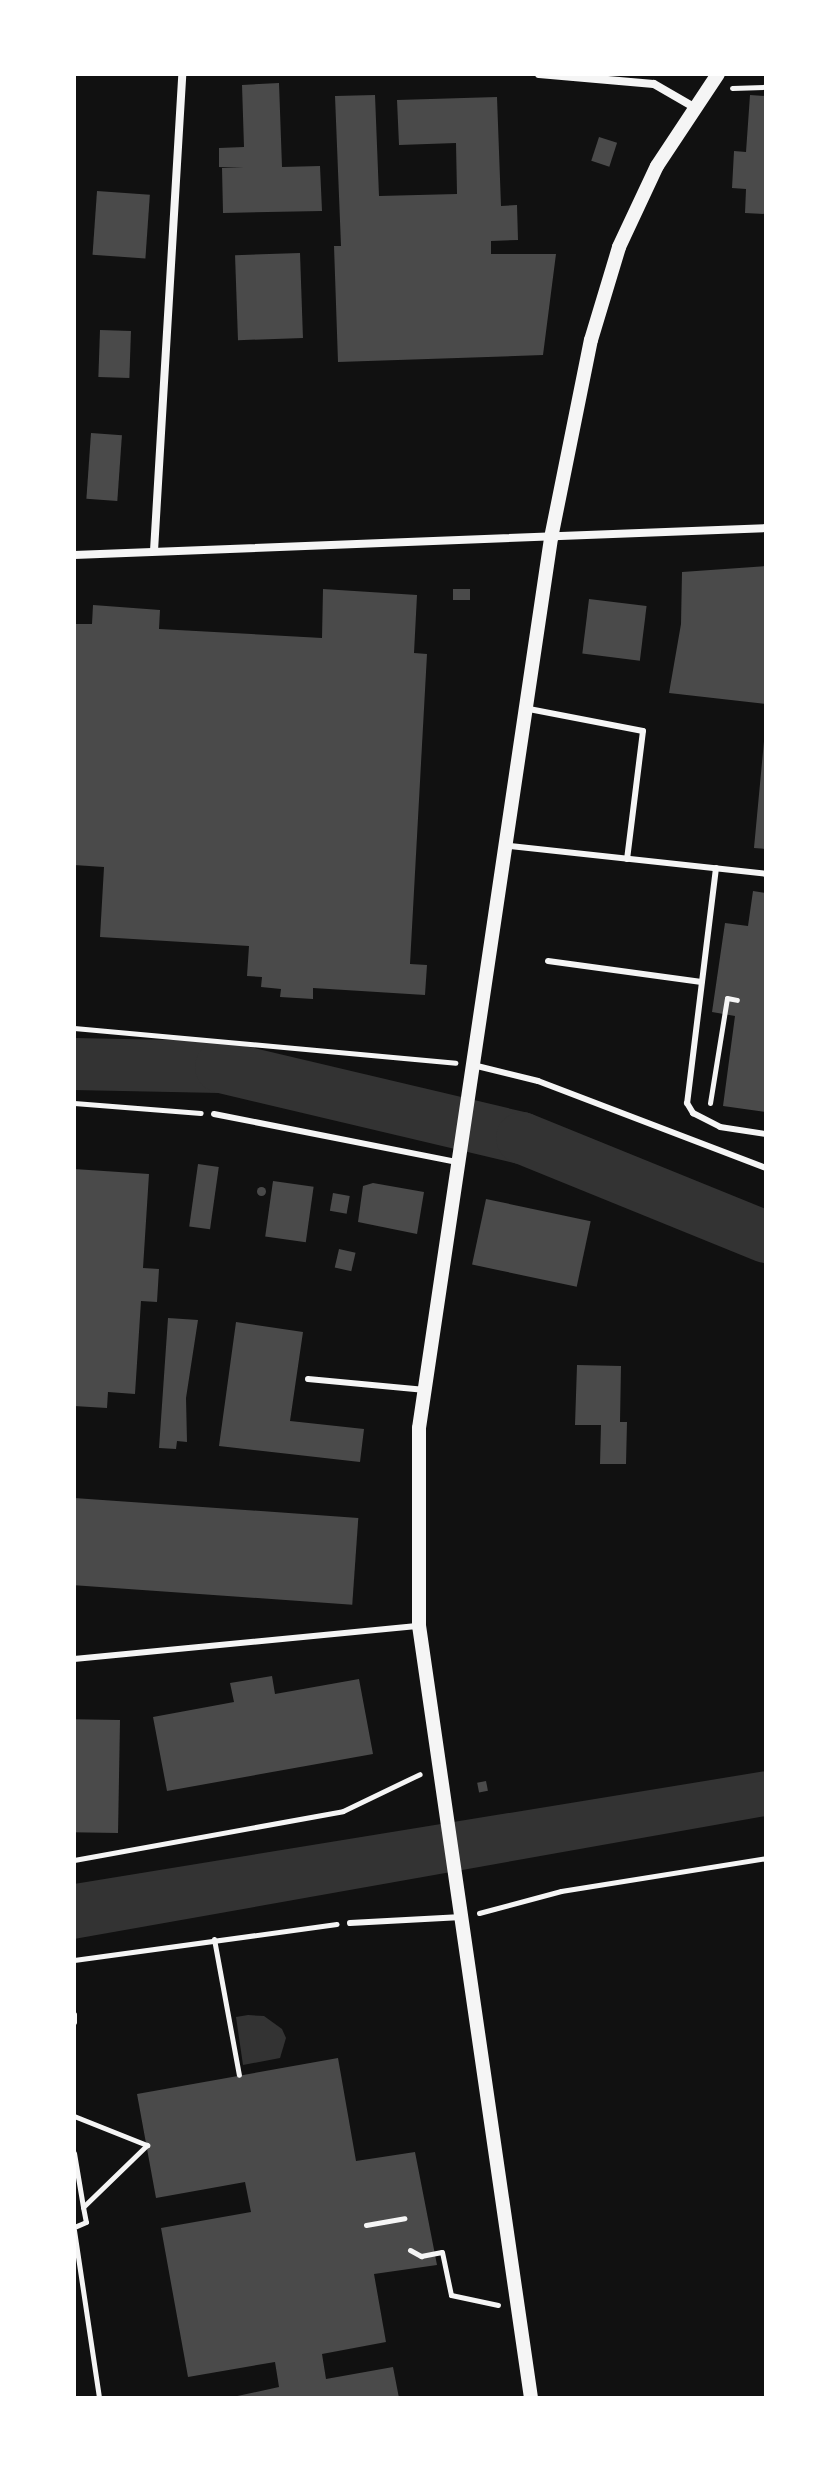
<!DOCTYPE html>
<html>
<head>
<meta charset="utf-8">
<style>
	body { margin:0 }
	#map { position:relative; width:840px; height:2472px; overflow:hidden; background:#111; font-family:"Titillium Web",sans-serif }
	div>[style] { position:absolute }
	.water>* { inset:0; background:#333 }
	.river>* { height:52px; margin:-26px; padding:0 26px; transform-origin:26px; border-radius:26px; background:#333 }
	.building>* { inset:0; background:#4a4a4a; transform-origin:0 0 }
	.round { border-radius:50% }
	.path>* { height:5px; margin:-2.5px; padding:0 2.5px; transform-origin:2.5px; border-radius:2.5px; background:#f5f5f5 }
	.service>* { height:6px; margin:-3px; padding:0 3px; transform-origin:3px; border-radius:3px; background:#f5f5f5 }
	.minor>* { height:8px; margin:-4px; padding:0 4px; transform-origin:4px; border-radius:4px; background:#f5f5f5 }
	.tertiary>* { height:14px; margin:-7px; padding:0 7px; transform-origin:7px; border-radius:7px; background:#f5f5f5 }
	span { translate:-50% -50%; white-space:nowrap; text-align:center; line-height:1.15; -webkit-text-stroke:7px #fff; paint-order:stroke }
	.frame { position:absolute; inset:0; border:76px solid #fff; pointer-events:none }
</style>
</head>
<body>
<div id="map">
	<div class="water">
		<i style="clip-path:polygon(766px 1771px,766px 1816px,74px 1939px,74px 1884px)"></i>
		<i style="clip-path:polygon(248px 2015px,264px 2016px,282px 2029px,286px 2038px,280px 2058px,243px 2065px,236px 2017px)"></i>
	</div>
	<div class="river">
		<i style="left:74px;top:1064px;width:147px;rotate:1.2deg"></i>
		<i style="left:221px;top:1067px;width:309px;rotate:13.3deg"></i>
		<i style="left:522px;top:1138px;width:263px;rotate:22.1deg"></i>
	</div>
	<div class="building">
		<i style="clip-path:polygon(279px 83px,282px 167px,320px 166px,322px 211px,223px 213px,222px 168px,244px 168px,219px 167px,219px 148px,244px 147px,242px 85px)"></i>
		<i style="clip-path:polygon(375px 95px,379px 196px,457px 194px,456px 143px,399px 145px,397px 100px,497px 97px,501px 206px,517px 205px,518px 240px,491px 241px,491px 254px,556px 254px,543px 355px,338px 362px,334px 246px,341px 246px,335px 96px)"></i>
		<i style="clip-path:polygon(750px 95px,766px 96px,766px 214px,745px 213px,746px 189px,732px 188px,734px 151px,746px 152px)"></i>
		<i style="left:599px;top:137px;width:19px;height:25px;rotate:18deg"></i>
		<i style="left:97px;top:191px;width:53px;height:64px;rotate:4deg"></i>
		<i style="left:300px;top:253px;width:85px;height:65px;rotate:88deg"></i>
		<i style="left:100px;top:330px;width:31px;height:47px;rotate:2deg"></i>
		<i style="left:91px;top:433px;width:31px;height:66px;rotate:4deg"></i>
		<i style="clip-path:polygon(766px 566px,766px 704px,669px 693px,681px 624px,682px 572px)"></i>
		<i style="clip-path:polygon(323px 589px,417px 595px,414px 653px,427px 654px,410px 964px,427px 965px,425px 995px,313px 988px,313px 999px,280px 997px,281px 989px,261px 987px,262px 977px,247px 976px,249px 946px,100px 937px,104px 867px,74px 865px,74px 624px,92px 624px,93px 605px,160px 610px,159px 629px,322px 638px)"></i>
		<i style="left:453px;top:589px;width:17px;height:11px"></i>
		<i style="left:589px;top:599px;width:58px;height:55px;rotate:7deg"></i>
		<i style="clip-path:polygon(764px 741px,766px 741px,766px 849px,754px 848px)"></i>
		<i style="clip-path:polygon(753px 891px,766px 893px,766px 1112px,723px 1106px,735px 1016px,712px 1012px,725px 923px,748px 926px)"></i>
		<i style="left:198px;top:1164px;width:21px;height:63px;rotate:8deg"></i>
		<i style="clip-path:polygon(74px 1169px,149px 1174px,143px 1268px,159px 1269px,157px 1302px,141px 1301px,135px 1394px,108px 1392px,107px 1408px,74px 1406px)"></i>
		<i style="left:273px;top:1181px;width:41px;height:56px;rotate:8deg"></i>
		<i style="clip-path:polygon(373px 1183px,424px 1192px,417px 1234px,358px 1222px,363px 1186px)"></i>
		<i class="round" style="left:256.5px;top:1186.5px;width:9px;height:9px"></i>
		<i style="left:333px;top:1193px;width:17px;height:18px;rotate:10deg"></i>
		<i style="left:486px;top:1199px;width:107px;height:67px;rotate:12deg"></i>
		<i style="left:339px;top:1249px;width:17px;height:19px;rotate:13deg"></i>
		<i style="clip-path:polygon(168px 1318px,198px 1320px,186px 1398px,187px 1442px,177px 1441px,176px 1449px,159px 1448px)"></i>
		<i style="clip-path:polygon(236px 1322px,303px 1332px,290px 1421px,364px 1429px,360px 1462px,219px 1446px)"></i>
		<i style="clip-path:polygon(577px 1365px,621px 1366px,620px 1422px,627px 1422px,626px 1464px,600px 1464px,601px 1425px,575px 1425px)"></i>
		<i style="left:74px;top:1498px;width:285px;height:87px;rotate:4deg"></i>
		<i style="clip-path:polygon(272px 1676px,275px 1694px,359px 1679px,373px 1754px,167px 1791px,153px 1717px,234px 1702px,230px 1683px)"></i>
		<i style="left:120px;top:1720px;width:113px;height:46px;rotate:91deg"></i>
		<i style="left:486px;top:1781px;width:10px;height:9px;rotate:79deg"></i>
		<i style="clip-path:polygon(338px 2058px,356px 2161px,415px 2152px,437px 2265px,374px 2274px,386px 2342px,322px 2354px,326px 2379px,393px 2367px,399px 2398px,228px 2398px,279px 2387px,275px 2362px,188px 2377px,161px 2228px,251px 2212px,245px 2182px,156px 2198px,137px 2094px)"></i>
	</div>
	<div class="path">
		<i style="left:732px;top:88px;width:34px;rotate:-2deg"></i>
		<i style="left:74px;top:1028px;width:383px;rotate:5.2deg"></i>
		<i style="left:74px;top:1103px;width:127px;rotate:4.5deg"></i>
		<i style="left:710px;top:1103px;width:106px;rotate:-80.8deg"></i>
		<i style="left:727px;top:998px;width:10px;rotate:11deg"></i>
		<i style="left:74px;top:1860px;width:273px;rotate:-10.3deg"></i>
		<i style="left:343px;top:1811px;width:85px;rotate:-25.7deg"></i>
		<i style="left:479px;top:1913px;width:85px;rotate:-15deg"></i>
		<i style="left:561px;top:1891px;width:208px;rotate:-9.1deg"></i>
		<i style="left:214px;top:1939px;width:138px;rotate:79.6deg"></i>
		<i style="left:74px;top:1960px;width:265px;rotate:-7.8deg"></i>
		<i style="left:74px;top:2014px;width:8px;rotate:90deg"></i>
		<i style="left:74px;top:2116px;width:79px;rotate:21.7deg"></i>
		<i style="left:147px;top:2145px;width:89px;rotate:135.9deg"></i>
		<i style="left:83px;top:2207px;width:15px;rotate:79deg"></i>
		<i style="left:86px;top:2222px;width:13px;rotate:157deg"></i>
		<i style="left:74px;top:2153px;width:55px;rotate:80.5deg"></i>
		<i style="left:366px;top:2225px;width:39px;rotate:-10deg"></i>
		<i style="left:74px;top:2230px;width:170px;rotate:81.5deg"></i>
		<i style="left:410px;top:2250px;width:13px;rotate:29deg"></i>
		<i style="left:421px;top:2256px;width:21px;rotate:-11deg"></i>
		<i style="left:442px;top:2252px;width:44px;rotate:78.2deg"></i>
		<i style="left:451px;top:2295px;width:48px;rotate:12deg"></i>
	</div>
	<div class="service">
		<i style="left:529px;top:709px;width:116px;rotate:10.9deg"></i>
		<i style="left:643px;top:731px;width:129px;rotate:97.1deg"></i>
		<i style="left:510px;top:846px;width:258px;rotate:6.2deg"></i>
		<i style="left:716px;top:868px;width:237px;rotate:97deg"></i>
		<i style="left:687px;top:1103px;width:12px;rotate:59deg"></i>
		<i style="left:693px;top:1113px;width:30px;rotate:27deg"></i>
		<i style="left:720px;top:1127px;width:47px;rotate:8.7deg"></i>
		<i style="left:548px;top:961px;width:155px;rotate:7.8deg"></i>
		<i style="left:473px;top:1065px;width:67px;rotate:13.8deg"></i>
		<i style="left:538px;top:1081px;width:244px;rotate:20.9deg"></i>
		<i style="left:214px;top:1114px;width:248px;rotate:11.2deg"></i>
		<i style="left:308px;top:1379px;width:118px;rotate:5.4deg"></i>
		<i style="left:74px;top:1659px;width:347px;rotate:-5.5deg"></i>
		<i style="left:350px;top:1923px;width:112px;rotate:-3.1deg"></i>
	</div>
	<div class="minor">
		<i style="left:539px;top:74px;width:115px;rotate:5deg"></i>
		<i style="left:654px;top:84px;width:44px;rotate:30.1deg"></i>
		<i style="left:154px;top:551px;width:478px;rotate:-86.6deg"></i>
		<i style="left:74px;top:555px;width:693px;rotate:-2.23deg"></i>
	</div>
	<div class="tertiary">
		<i style="left:531px;top:2398px;width:780px;rotate:-98.25deg"></i>
		<i style="left:419px;top:1626px;width:198px;rotate:-90deg"></i>
		<i style="left:419px;top:1428px;width:900px;rotate:-81.56deg"></i>
		<i style="left:551px;top:538px;width:202px;rotate:-78.6deg"></i>
		<i style="left:591px;top:340px;width:97px;rotate:-73.2deg"></i>
		<i style="left:619px;top:247px;width:89px;rotate:-64.9deg"></i>
		<i style="left:657px;top:166px;width:110px;rotate:-56.5deg"></i>
	</div>
	<div class="frame"></div>
</div>
</body>
</html>
